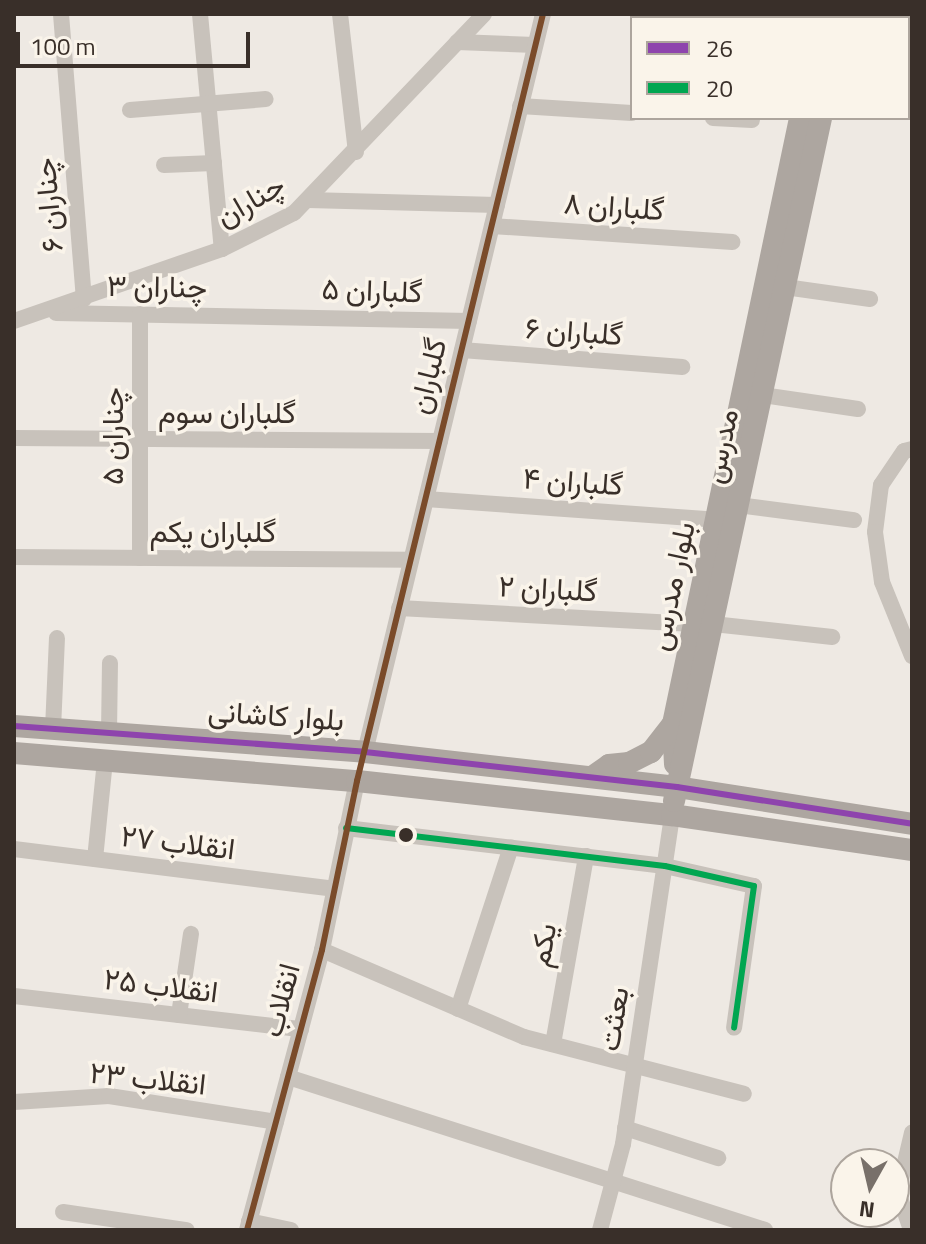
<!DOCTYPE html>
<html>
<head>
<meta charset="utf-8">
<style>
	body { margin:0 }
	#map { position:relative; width:926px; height:1244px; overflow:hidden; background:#eee9e3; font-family:"Titillium Web",Vazirmatn,sans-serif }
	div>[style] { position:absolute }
	.minor>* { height:16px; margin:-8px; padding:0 8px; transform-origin:8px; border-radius:8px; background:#c8c2bb }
	.major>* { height:22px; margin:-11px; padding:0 11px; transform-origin:11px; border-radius:11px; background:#ada6a0 }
	.bus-1>* { height:6px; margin:-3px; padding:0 3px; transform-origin:3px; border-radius:3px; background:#8e44ad }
	.bus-2>* { height:6px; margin:-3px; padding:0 3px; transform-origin:3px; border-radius:3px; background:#00a651 }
	.bus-3>* { height:6px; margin:-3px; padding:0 3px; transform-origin:3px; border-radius:3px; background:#7a4b2a }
	.dots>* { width:22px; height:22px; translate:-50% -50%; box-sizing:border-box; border:4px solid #faf4ea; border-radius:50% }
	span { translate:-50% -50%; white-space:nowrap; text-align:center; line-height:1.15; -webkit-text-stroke:7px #faf4ea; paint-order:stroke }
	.street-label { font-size:30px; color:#392f29 }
	.frame { position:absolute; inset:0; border:16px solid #392f29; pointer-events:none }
	.legend { position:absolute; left:630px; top:16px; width:280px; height:104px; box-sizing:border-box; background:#faf4ea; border:2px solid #ada59d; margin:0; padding:10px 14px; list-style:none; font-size:24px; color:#392f29 }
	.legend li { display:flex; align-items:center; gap:16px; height:40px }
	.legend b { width:40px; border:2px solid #ada59d }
	.north { position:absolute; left:830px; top:1148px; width:80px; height:80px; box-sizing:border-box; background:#faf4ea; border:2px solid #ada59d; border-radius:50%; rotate:188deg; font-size:22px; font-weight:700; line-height:32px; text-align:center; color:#392f29 }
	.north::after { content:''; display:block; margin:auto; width:28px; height:36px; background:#78706a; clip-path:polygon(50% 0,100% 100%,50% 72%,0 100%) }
	.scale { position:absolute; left:16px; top:32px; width:234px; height:36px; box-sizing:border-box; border:4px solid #392f29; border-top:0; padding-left:10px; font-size:24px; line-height:28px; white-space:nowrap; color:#392f29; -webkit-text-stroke:6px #faf4ea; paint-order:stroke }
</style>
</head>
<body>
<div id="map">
	<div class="minor">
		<i style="left:61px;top:14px;width:286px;rotate:85.4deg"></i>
		<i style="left:200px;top:14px;width:236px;rotate:84.7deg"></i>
		<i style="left:340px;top:14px;width:139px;rotate:83.4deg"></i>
		<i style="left:457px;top:42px;width:78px;rotate:2.2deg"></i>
		<i style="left:908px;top:88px;width:4px;rotate:14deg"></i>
		<i style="left:520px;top:106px;width:112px;rotate:3.6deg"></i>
		<i style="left:130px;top:110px;width:136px;rotate:-4.6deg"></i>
		<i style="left:713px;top:118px;width:39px;rotate:3deg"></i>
		<i style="left:164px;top:165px;width:50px;rotate:-2.3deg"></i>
		<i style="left:308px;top:200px;width:189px;rotate:1.5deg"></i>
		<i style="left:492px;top:226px;width:241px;rotate:3.8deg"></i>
		<i style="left:785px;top:287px;width:86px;rotate:8deg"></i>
		<i style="left:56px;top:313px;width:413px;rotate:1.1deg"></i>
		<i style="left:14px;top:321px;width:220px;rotate:-19.1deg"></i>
		<i style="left:222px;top:249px;width:80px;rotate:-26.6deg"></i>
		<i style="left:294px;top:213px;width:275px;rotate:-46.3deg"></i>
		<i style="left:462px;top:350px;width:221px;rotate:4.4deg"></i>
		<i style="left:762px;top:395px;width:97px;rotate:8.3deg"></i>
		<i style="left:14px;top:438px;width:426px;rotate:0.4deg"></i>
		<i style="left:912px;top:449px;width:8px;rotate:166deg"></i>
		<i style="left:904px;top:451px;width:41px;rotate:124.1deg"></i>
		<i style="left:881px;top:485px;width:47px;rotate:97.3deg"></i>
		<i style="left:875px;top:532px;width:50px;rotate:82deg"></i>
		<i style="left:882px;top:582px;width:80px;rotate:67.9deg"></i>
		<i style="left:426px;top:499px;width:291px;rotate:4.1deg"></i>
		<i style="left:738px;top:505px;width:117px;rotate:7.4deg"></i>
		<i style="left:14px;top:557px;width:397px;rotate:0.4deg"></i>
		<i style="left:140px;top:558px;width:244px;rotate:-90deg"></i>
		<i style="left:399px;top:608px;width:295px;rotate:3.1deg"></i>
		<i style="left:713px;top:624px;width:120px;rotate:6.2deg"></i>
		<i style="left:53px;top:729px;width:91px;rotate:-87.5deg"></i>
		<i style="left:109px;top:733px;width:70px;rotate:-89.2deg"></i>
		<i style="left:365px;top:752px;width:759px;rotate:-76.44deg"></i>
		<i style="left:346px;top:828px;width:321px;rotate:6.8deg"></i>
		<i style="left:665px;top:866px;width:91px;rotate:12.7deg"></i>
		<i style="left:754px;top:886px;width:143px;rotate:98deg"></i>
		<i style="left:14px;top:849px;width:322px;rotate:7.1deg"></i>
		<i style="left:95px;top:859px;width:100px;rotate:-84.2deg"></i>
		<i style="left:322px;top:950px;width:220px;rotate:23.3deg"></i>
		<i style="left:524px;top:1037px;width:227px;rotate:14.5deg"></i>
		<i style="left:14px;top:996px;width:289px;rotate:6.6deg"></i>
		<i style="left:458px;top:1009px;width:170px;rotate:-71.9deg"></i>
		<i style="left:179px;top:1015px;width:82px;rotate:-81.6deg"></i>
		<i style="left:553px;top:1044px;width:191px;rotate:-80deg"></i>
		<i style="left:288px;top:1077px;width:501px;rotate:17.78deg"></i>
		<i style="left:14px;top:1102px;width:95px;rotate:-3.6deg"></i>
		<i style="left:109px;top:1096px;width:169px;rotate:8.8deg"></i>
		<i style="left:625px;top:1128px;width:98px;rotate:17.9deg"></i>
		<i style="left:63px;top:1212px;width:125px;rotate:8.3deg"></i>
		<i style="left:249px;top:1221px;width:43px;rotate:12.1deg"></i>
		<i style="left:247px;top:1230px;width:290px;rotate:-75deg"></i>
		<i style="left:322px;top:950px;width:173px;rotate:-78.3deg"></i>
		<i style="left:600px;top:1230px;width:89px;rotate:-75deg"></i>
		<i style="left:623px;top:1144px;width:333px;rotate:-81.5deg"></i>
		<i style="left:911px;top:1230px;width:40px;rotate:-108.9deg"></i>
		<i style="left:898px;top:1192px;width:61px;rotate:-76.7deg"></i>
	</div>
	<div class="major">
		<i style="left:820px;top:18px;width:4px;rotate:-76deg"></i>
		<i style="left:842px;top:18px;width:4px;rotate:-76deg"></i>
		<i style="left:14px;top:726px;width:352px;rotate:4.2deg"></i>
		<i style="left:365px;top:752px;width:314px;rotate:6.4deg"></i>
		<i style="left:677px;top:787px;width:238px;rotate:8.9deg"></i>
		<i style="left:14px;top:753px;width:344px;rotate:4.7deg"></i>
		<i style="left:357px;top:781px;width:317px;rotate:6.2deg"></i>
		<i style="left:672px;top:815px;width:243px;rotate:8.3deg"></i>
		<i style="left:675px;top:764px;width:40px;rotate:-92.9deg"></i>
		<i style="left:673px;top:724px;width:619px;rotate:-78.16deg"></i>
		<i style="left:592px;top:777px;width:21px;rotate:-35deg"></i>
		<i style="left:609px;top:765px;width:20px;rotate:-6deg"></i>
		<i style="left:629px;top:763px;width:25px;rotate:-27deg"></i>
		<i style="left:651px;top:752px;width:36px;rotate:-52deg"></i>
		<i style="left:674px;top:801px;width:699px;rotate:-77.85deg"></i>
	</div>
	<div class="bus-1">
		<i style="left:14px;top:726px;width:352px;rotate:4.2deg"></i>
		<i style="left:365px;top:752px;width:314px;rotate:6.4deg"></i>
		<i style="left:677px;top:787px;width:238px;rotate:8.9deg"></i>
	</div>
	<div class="bus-2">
		<i style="left:346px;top:828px;width:321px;rotate:6.8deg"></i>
		<i style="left:665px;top:866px;width:91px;rotate:12.7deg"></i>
		<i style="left:754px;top:886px;width:143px;rotate:98deg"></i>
	</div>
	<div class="bus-3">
		<i style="left:247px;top:1230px;width:290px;rotate:-75deg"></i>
		<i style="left:322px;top:950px;width:173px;rotate:-78.3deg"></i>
		<i style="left:357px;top:781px;width:789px;rotate:-76.37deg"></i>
	</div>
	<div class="dots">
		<i style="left:406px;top:835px;background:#392f29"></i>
	</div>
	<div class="street-label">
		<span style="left:250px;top:200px;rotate:-30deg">چناران</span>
		<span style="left:48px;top:205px;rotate:-95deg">چناران ۶</span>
		<span style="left:614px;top:206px;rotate:4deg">گلباران ۸</span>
		<span style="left:157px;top:286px;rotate:1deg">چناران ۳</span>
		<span style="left:372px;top:290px;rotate:2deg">گلباران ۵</span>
		<span style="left:574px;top:331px;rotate:4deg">گلباران ۶</span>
		<span style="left:427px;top:376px;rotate:-76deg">گلباران</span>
		<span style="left:227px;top:412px">گلباران سوم</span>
		<span style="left:112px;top:436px;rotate:-90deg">۵ چناران</span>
		<span style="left:720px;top:446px;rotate:-78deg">مدرس</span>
		<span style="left:573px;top:481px;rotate:4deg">گلباران ۴</span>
		<span style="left:213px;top:531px">گلباران یکم</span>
		<span style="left:671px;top:586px;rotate:-78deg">بلوار مدرس</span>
		<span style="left:548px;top:588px;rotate:3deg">گلباران ۲</span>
		<span style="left:276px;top:715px;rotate:4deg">بلوار کاشانی</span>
		<span style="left:178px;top:842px;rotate:7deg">انقلاب ۲۷</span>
		<span style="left:542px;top:945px;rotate:-80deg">یکم</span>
		<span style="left:161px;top:985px;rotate:7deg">انقلاب ۲۵</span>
		<span style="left:280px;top:1000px;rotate:-75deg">انقلاب</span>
		<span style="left:613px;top:1019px;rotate:-81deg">بعثت</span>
		<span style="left:148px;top:1078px;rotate:6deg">انقلاب ۲۳</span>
	</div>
	<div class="frame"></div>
	<ul class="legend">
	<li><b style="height:10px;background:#8e44ad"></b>26</li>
	<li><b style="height:10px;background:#00a651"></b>20</li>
	</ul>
	<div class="north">N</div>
	<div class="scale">100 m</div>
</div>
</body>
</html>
